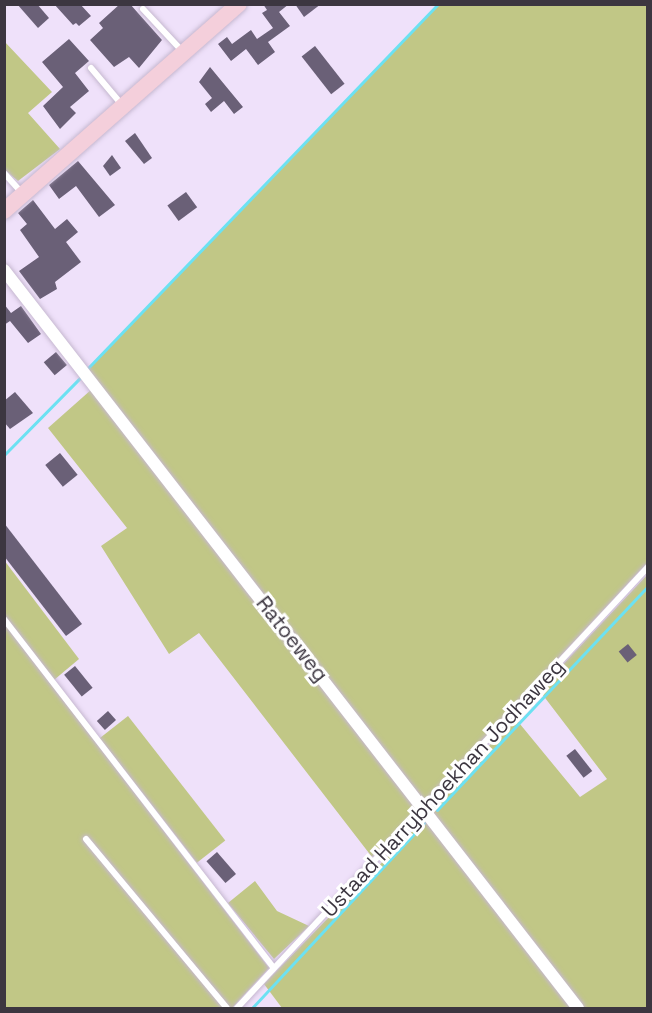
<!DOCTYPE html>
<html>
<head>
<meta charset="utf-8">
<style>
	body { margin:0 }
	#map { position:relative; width:652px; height:1013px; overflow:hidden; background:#efe1fa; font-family:"Space Grotesk",sans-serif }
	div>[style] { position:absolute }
	.green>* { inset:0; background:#c1c786; transform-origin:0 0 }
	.stream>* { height:3px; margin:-1.5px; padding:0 1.5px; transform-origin:1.5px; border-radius:1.5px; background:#6ce1f2 }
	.building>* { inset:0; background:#6a6077; transform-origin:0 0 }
	.roads { filter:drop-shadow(0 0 2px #c6b8d0) drop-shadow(0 0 2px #c6b8d0) }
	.service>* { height:6px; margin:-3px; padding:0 3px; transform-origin:3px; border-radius:3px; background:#fff }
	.minor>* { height:12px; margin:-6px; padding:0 6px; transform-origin:6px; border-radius:6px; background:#fff }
	.secondary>* { height:16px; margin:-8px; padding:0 8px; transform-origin:8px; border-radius:8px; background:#f4cfdb }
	span { translate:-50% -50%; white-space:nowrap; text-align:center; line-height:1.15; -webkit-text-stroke:6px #fff; paint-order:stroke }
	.street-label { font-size:21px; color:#3c3640 }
	.frame { position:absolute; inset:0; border:6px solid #3c3640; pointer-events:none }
</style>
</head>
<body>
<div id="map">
	<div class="green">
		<i style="clip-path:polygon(438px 5px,647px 5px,647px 563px,424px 803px,87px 369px)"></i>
		<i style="clip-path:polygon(4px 41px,52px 92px,28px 113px,60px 149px,18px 181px,5px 170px)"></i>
		<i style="clip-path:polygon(92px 389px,417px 809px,372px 857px,199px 633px,169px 654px,101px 546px,127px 528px,48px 428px)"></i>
		<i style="clip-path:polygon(4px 560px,79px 659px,54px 680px,5px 616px)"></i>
		<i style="clip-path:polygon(647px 575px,647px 1008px,581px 1008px,430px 809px,515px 718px,580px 797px,607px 779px,539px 690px)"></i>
		<i style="clip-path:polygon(4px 623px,269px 968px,232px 1008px,5px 1008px)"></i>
		<i style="left:128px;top:716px;width:158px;height:36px;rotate:52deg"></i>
		<i style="clip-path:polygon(425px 818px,575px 1008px,282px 1008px,264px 984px)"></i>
		<i style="clip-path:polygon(255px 881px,277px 911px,309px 926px,274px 959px,228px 903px)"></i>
	</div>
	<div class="stream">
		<i style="left:87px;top:369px;width:506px;rotate:-46.12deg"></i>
		<i style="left:4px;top:455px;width:110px;rotate:-45.4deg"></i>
		<i style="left:437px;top:810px;width:308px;rotate:-46.7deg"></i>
		<i style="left:252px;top:1008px;width:253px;rotate:-47.1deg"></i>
	</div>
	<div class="building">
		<i style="clip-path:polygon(17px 4px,37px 4px,49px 18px,38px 28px)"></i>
		<i style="clip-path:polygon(54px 4px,80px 4px,91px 16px,79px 26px,76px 23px,73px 25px)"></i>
		<i style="clip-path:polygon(120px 4px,130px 4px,162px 40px,139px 68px,129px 57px,114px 67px,90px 40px,103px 28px,99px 23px)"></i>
		<i style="clip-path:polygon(263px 4px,289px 4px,279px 12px,290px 26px,268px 42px,275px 52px,258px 65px,246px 49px,231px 61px,218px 44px,227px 37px,232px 44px,251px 30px,257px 39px,273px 28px,262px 13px,267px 10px)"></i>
		<i style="clip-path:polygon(295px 4px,321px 4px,304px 17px)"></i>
		<i style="clip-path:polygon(69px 39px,89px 61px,75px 73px,89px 91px,70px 107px,76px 113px,60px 129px,43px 106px,63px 87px,42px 62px)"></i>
		<i style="left:315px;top:46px;width:48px;height:17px;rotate:52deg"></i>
		<i style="clip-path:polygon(210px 67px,243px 107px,234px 114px,224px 101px,211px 112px,205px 104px,212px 98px,199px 82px)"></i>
		<i style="clip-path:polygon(135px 133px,152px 158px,144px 164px,125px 141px)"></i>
		<i style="clip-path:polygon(112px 155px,121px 168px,110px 176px,103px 166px)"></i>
		<i style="clip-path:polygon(78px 161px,115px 205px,99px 217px,76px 186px,59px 199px,49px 185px)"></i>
		<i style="left:186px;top:192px;width:19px;height:23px;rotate:54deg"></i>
		<i style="clip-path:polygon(33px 200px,55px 229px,67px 219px,78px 232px,66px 242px,81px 262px,55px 282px,57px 289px,40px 299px,19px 271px,39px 257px,20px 230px,27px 224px,18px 213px)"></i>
		<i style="clip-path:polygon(4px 304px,11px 313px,21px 306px,41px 334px,28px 343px,10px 321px,4px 325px)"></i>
		<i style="left:56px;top:352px;width:17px;height:16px;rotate:50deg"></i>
		<i style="clip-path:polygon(15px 392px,33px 413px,10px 429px,4px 422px,4px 401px)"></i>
		<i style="left:60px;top:453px;width:28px;height:19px;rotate:51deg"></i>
		<i style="clip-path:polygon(4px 523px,82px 624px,66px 636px,4px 556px)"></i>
		<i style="left:628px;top:644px;width:14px;height:12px;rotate:51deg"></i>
		<i style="left:75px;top:666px;width:28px;height:14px;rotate:51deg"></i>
		<i style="left:108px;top:711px;width:12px;height:15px;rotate:48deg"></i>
		<i style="left:575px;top:749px;width:28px;height:11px;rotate:52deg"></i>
		<i style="left:217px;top:852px;width:29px;height:14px;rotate:49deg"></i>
	</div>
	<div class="roads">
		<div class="service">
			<i style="left:143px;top:9px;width:60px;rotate:47deg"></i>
			<i style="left:91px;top:68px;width:50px;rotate:49.9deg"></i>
			<i style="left:4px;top:173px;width:28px;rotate:48deg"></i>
			<i style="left:4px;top:619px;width:441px;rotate:52.3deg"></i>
			<i style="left:86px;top:839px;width:220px;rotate:50.2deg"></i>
			<i style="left:237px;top:1008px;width:603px;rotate:-47.02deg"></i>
		</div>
		<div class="minor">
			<i style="left:4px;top:270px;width:935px;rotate:52.13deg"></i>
		</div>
		<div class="secondary">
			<i style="left:4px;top:211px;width:313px;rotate:-41.4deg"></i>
		</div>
	</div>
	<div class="street-label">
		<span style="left:292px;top:639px;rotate:52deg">Ratoeweg</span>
		<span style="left:443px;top:788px;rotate:-47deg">Ustaad Harrybhoekhan Jodhaweg</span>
	</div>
	<div class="frame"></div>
</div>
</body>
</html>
